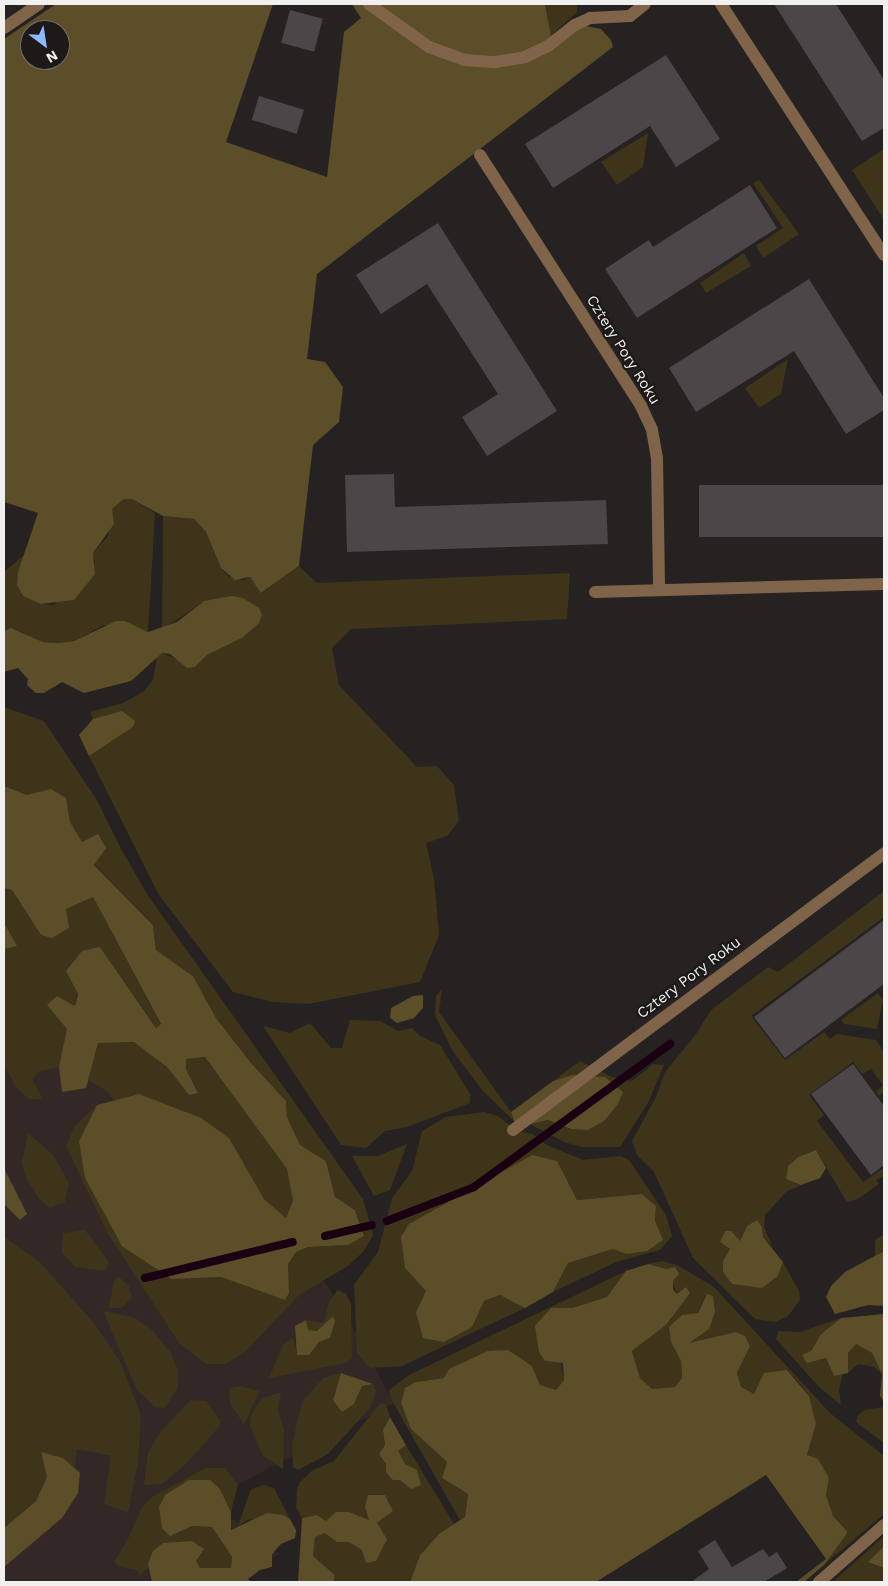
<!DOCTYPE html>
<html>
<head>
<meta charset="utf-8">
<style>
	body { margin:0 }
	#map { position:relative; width:888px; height:1586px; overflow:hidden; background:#262221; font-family:"Work Sans",sans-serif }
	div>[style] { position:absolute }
	.built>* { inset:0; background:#332826 }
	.green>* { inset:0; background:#3d3419 }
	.forest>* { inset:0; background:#5c4e28 }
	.stream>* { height:8px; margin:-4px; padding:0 4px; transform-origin:4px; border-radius:4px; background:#190111 }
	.building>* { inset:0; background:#4b4647; transform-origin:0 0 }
	.minor>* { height:12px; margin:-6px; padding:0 6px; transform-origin:6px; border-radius:6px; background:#80644a }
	span { translate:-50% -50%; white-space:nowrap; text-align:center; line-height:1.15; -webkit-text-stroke:4.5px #1c1918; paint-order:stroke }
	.street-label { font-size:15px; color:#f2f0ef }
	.frame { position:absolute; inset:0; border:5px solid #f2f0ef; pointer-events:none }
	.north { position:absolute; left:20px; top:20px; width:50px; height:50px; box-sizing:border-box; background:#1c1918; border:1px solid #726f6e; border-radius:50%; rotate:149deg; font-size:14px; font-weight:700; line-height:20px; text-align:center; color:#f2f0ef }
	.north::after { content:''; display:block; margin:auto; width:18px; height:22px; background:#90b8fd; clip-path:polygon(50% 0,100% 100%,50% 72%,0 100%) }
</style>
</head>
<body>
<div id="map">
	<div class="built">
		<i style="clip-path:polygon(4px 804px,346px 1314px,394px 1403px,208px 1500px,278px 1554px,237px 1582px,4px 1582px)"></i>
	</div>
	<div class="green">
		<i style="clip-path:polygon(545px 4px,577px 4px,577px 12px,551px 36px)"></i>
		<i style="clip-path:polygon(648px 133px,643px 167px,617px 185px,601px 162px)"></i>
		<i style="clip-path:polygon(884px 149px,884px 220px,852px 170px)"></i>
		<i style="clip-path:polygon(759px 180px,799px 234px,763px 258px,756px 246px,783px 228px,753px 183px)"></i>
		<i style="clip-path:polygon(744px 253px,751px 266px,706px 293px,700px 283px)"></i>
		<i style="clip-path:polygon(788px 359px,781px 394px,759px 408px,745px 388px)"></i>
		<i style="clip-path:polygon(124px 499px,132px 499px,155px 513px,148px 632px,104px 625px,74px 641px,58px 643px,43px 642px,12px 628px,4px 631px,4px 572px,24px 555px,17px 585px,23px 596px,42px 604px,54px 605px,95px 564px,93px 553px,108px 536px,112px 509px)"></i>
		<i style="clip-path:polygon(163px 516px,194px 519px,206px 532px,221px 568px,228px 576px,243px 580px,250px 577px,262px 593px,299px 566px,317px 583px,570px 573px,567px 619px,351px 629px,332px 648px,339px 685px,417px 767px,437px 766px,454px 785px,459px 821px,447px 836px,426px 843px,434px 878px,439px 935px,420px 982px,308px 1004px,273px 1002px,233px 992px,159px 895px,89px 756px,133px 727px,122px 712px,93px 719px,90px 712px,123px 703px,143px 692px,153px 680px,157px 656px,162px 653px,195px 667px,207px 655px,242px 638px,251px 628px,204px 601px,162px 630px)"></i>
		<i style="clip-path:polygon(4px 707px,44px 721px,97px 800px,121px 849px,149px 897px,363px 1199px,373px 1235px,364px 1251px,348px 1266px,299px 1295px,246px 1351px,226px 1364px,206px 1364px,179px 1343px,108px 1234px,66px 1146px,74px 1127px,97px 1105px,79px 1141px,172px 1279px,221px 1277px,285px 1300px,289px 1293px,288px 1264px,296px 1252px,308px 1247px,348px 1245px,364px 1236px,355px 1210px,335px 1197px,326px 1161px,300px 1145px,287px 1117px,286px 1101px,251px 1063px,216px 1018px,193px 976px,156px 950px,153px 924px,94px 864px,97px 834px,82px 843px,70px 822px,66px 798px,27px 795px,4px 786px)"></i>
		<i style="clip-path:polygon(4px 888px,12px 890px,41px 935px,66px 909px,93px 897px,161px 1025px,157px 1029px,100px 947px,66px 971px,77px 992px,75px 1006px,59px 1067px,38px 1072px,33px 1080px,43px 1099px,29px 1099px,16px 1087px,4px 1065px,4px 949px,16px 946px,4px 925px)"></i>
		<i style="clip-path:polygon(884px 891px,884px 917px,751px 1016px,785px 1060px,824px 1032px,830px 1039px,837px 1034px,876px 1040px,884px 1052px,884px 1092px,879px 1096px,876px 1092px,883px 1085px,871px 1069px,862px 1074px,853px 1062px,809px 1095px,824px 1115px,817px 1121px,863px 1182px,884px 1168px,884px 1176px,876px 1180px,879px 1184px,858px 1199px,847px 1202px,816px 1150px,798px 1157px,788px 1166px,786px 1179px,801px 1185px,786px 1192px,765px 1215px,764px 1227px,773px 1248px,763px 1237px,762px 1227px,747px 1226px,740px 1241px,720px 1242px,730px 1249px,723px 1261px,778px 1276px,783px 1262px,799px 1291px,800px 1300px,788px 1316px,775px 1322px,755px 1319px,693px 1258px,654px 1172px,637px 1155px,632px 1141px,656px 1097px,665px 1072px,696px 1034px,711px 1010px,768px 967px,778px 972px)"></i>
		<i style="clip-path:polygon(442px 989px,439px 1012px,511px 1112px,514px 1121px,482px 1090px,452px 1050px,435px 1015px,436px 996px)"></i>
		<i style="clip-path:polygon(878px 993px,883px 1000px,877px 1029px,844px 1024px,841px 1020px)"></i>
		<i style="clip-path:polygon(350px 1020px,381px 1021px,398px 1031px,412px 1028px,420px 1036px,440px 1045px,470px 1094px,470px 1103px,407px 1127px,385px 1131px,366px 1148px,341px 1145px,263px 1026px,290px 1033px,310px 1023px,331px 1048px,342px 1048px)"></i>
		<i style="clip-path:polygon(134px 1042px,168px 1068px,190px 1095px,198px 1093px,186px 1069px,186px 1059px,205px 1057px,287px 1169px,293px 1201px,287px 1219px,264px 1199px,229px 1138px,139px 1094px,114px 1101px,107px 1091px,88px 1080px,98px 1043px)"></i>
		<i style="clip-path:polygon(580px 1061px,612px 1077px,632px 1081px,653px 1064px,664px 1065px,648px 1103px,620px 1147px,582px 1147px,564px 1142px,530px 1124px,548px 1120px,571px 1129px,572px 1075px,553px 1081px)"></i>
		<i style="clip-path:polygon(484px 1112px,498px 1116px,517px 1131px,533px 1134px,547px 1145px,583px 1160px,620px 1156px,629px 1160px,666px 1215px,672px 1236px,660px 1250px,616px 1262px,553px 1292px,568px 1263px,613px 1249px,626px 1254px,662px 1240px,655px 1221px,656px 1206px,642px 1194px,577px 1200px,568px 1184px,532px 1155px,505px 1171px,405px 1268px,426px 1291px,416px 1312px,484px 1301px,500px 1295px,525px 1308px,402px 1366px,370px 1368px,357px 1353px,354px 1285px,378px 1252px,392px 1198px,412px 1171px,422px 1131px,446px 1117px)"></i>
		<i style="clip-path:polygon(28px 1133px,53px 1155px,69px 1183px,65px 1202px,50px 1208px,40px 1200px,26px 1178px,22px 1162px)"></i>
		<i style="clip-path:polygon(407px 1144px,390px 1190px,374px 1196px,352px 1156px,378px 1156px)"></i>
		<i style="clip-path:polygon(85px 1230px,109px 1262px,106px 1271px,75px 1267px,62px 1253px,63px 1233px)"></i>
		<i style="clip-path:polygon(884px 1234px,884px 1251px,875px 1256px,875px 1240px)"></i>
		<i style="clip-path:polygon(4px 1237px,40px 1262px,93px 1322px,120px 1361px,141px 1415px,138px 1462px,128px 1513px,104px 1504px,111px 1456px,77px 1449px,74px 1470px,63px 1458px,41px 1453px,47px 1477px,36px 1501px,4px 1528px)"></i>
		<i style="clip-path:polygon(662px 1261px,677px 1265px,714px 1287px,830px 1413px,884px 1456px,884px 1514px,825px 1564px,848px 1532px,833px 1516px,825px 1495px,829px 1478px,807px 1455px,816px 1424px,809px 1396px,797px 1380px,787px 1370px,754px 1395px,741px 1387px,737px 1373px,750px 1346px,744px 1336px,736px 1332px,688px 1344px,706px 1294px,698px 1313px,690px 1316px,671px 1342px,681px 1361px,682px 1378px,675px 1387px,652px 1389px,640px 1378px,632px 1351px,666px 1325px,677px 1294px,667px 1269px,648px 1264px)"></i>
		<i style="clip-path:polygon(626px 1271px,607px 1297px,572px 1308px,551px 1308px,564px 1380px,556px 1390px,540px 1385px,532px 1366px,416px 1382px,411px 1429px,447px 1462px,442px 1478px,468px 1494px,465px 1517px,460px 1520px,391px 1399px,389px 1390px,409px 1375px)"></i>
		<i style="clip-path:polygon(119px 1277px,129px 1286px,132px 1297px,122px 1308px,109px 1308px,114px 1280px)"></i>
		<i style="clip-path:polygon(338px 1290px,346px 1294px,351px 1304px,352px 1358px,346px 1363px,269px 1378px,283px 1345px,293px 1337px,297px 1355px,309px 1354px,319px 1342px,330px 1338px,333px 1317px,317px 1331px,308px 1330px,306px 1320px,324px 1323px,329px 1301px)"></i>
		<i style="clip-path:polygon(103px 1311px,133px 1317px,151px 1329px,171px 1353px,178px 1370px,178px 1387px,165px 1408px,155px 1407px,137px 1390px)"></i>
		<i style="clip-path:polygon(841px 1318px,821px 1334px,811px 1351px,826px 1358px,834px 1376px,843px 1374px,839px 1390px,841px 1405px,819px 1387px,776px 1339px,779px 1331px,800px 1332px)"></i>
		<i style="clip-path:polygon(856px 1344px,872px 1353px,882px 1374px,874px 1367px,858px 1364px,848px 1373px,848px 1353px)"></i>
		<i style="clip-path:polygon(341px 1373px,333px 1399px,354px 1404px,362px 1386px,373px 1384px,376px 1391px,370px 1408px,328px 1454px,298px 1470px,293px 1467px,292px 1444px,302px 1402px,323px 1378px)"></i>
		<i style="clip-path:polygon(240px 1386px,259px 1391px,244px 1425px,231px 1405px,229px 1395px,230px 1388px)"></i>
		<i style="clip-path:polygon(281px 1392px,278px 1411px,284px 1430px,283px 1469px,263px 1456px,250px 1426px,251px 1415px,261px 1399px)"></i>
		<i style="clip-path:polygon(191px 1400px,206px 1401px,221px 1421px,218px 1428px,186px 1464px,162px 1484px,144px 1485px,148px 1452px,161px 1431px)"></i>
		<i style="clip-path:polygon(380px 1403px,386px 1404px,390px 1417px,383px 1430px,385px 1445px,380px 1454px,411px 1489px,398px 1451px,406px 1445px,454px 1524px,440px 1533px,420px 1555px,410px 1582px,333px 1582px,334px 1573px,313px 1556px,315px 1537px,323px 1531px,337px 1542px,349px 1542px,362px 1550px,377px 1523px,393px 1511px,385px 1495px,369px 1520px,326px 1522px,317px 1515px,302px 1518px,296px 1507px,297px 1490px,300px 1482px,313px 1470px,334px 1461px)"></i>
		<i style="clip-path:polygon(884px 1407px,884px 1443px,856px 1422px,858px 1415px,865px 1410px)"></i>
		<i style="clip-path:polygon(206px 1468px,225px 1468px,238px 1484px,231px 1512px,220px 1489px,192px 1526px,212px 1527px,232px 1557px,231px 1569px,200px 1568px,195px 1561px,148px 1564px,149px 1567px,139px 1576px,137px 1570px,120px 1567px,114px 1562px,127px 1541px,141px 1509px,153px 1496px)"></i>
		<i style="clip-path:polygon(264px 1485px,274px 1488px,290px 1519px,283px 1515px,247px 1520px,238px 1526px,251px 1489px)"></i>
		<i style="clip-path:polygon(884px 1536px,884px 1546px,869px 1562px,884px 1568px,884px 1582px,833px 1582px)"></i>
	</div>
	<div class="forest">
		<i style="clip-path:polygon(evenodd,56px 4px,273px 4px,226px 142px,327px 177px,344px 32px,361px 18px,352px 4px,545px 4px,551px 36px,586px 26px,601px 29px,611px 40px,613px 47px,317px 274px,307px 359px,325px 362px,343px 387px,339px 422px,313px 445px,299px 566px,261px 593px,250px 577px,235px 580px,221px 568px,206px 532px,194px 519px,163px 516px,132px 499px,124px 499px,112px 509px,114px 524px,93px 553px,95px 574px,74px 600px,41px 604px,23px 596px,17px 585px,18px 572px,38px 513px,4px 502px,4px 39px,56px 4px,30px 30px,60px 30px,60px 60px,30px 60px,30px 30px)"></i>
		<i style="clip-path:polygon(232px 596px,243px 598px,259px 608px,262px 615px,259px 623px,242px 638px,207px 655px,195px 667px,187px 668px,170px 654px,162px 653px,131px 681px,84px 693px,62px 682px,44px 693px,36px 693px,27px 685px,28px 679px,18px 668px,4px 672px,4px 631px,11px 628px,43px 642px,58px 643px,74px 641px,116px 621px,125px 621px,148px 632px,177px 622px,204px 601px)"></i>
		<i style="clip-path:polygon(122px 711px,135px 721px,133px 727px,89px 756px,79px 735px,93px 719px)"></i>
		<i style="clip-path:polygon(4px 786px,27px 795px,51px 789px,66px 798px,70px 822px,82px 842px,98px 834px,106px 848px,94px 865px,153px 925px,156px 950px,193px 976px,216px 1018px,251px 1063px,286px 1101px,287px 1117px,300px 1145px,326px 1161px,335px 1197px,355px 1210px,364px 1236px,348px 1245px,308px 1247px,296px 1252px,288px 1264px,289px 1293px,285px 1300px,221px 1277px,172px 1279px,122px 1246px,85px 1178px,79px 1141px,97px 1105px,139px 1094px,201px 1118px,229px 1138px,264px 1199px,286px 1218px,293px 1201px,287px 1169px,205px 1057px,186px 1059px,186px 1069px,198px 1093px,189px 1095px,168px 1068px,134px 1042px,98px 1043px,86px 1088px,62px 1092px,59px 1067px,67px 1029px,47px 1005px,57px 996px,75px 1006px,78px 994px,66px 971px,82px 951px,100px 947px,156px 1028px,161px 1024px,93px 897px,66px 909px,69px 928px,52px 938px,41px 935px,12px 890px,4px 888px)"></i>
		<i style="clip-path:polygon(4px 925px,7px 928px,17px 946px,4px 949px)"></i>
		<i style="clip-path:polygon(423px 995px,423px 1008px,414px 1018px,397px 1023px,390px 1018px,391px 1008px,413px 996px)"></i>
		<i style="clip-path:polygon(572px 1075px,605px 1077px,623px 1092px,618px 1104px,604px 1121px,588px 1130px,571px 1129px,548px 1120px,530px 1124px,514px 1121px,511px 1112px,553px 1081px)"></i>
		<i style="clip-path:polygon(816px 1150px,826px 1168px,820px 1178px,801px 1185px,786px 1179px,788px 1166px,798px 1157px)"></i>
		<i style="clip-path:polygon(532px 1155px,557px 1161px,577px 1200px,642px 1194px,656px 1206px,655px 1221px,663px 1240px,647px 1251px,626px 1254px,613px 1249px,568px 1263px,553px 1292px,525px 1308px,500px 1295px,484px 1301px,472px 1327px,444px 1342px,423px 1338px,416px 1312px,426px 1291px,405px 1268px,401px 1237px,409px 1224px)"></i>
		<i style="clip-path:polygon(4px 1168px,27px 1214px,20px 1220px,4px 1204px)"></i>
		<i style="clip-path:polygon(757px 1220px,762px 1227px,763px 1237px,783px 1262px,778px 1276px,762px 1288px,732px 1284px,723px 1272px,723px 1261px,730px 1249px,720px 1242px,725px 1231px,731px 1231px,740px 1241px,747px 1226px)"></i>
		<i style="clip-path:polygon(884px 1251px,884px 1306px,868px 1305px,835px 1314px,826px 1297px,831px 1286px,845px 1272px)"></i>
		<i style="clip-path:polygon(648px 1264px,667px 1269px,675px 1267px,679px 1274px,673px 1281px,673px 1289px,677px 1294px,686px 1287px,690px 1293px,666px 1325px,632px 1351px,640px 1378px,652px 1389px,675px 1387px,682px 1378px,681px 1361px,671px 1342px,669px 1327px,682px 1315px,698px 1313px,707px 1294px,713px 1296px,715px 1312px,709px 1329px,689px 1343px,736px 1332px,745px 1336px,750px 1346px,737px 1373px,741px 1387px,754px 1394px,764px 1373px,787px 1370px,809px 1396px,816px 1424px,807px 1455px,818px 1459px,829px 1478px,826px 1495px,833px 1516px,848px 1532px,825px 1564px,804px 1582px,796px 1582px,826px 1559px,766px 1475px,596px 1582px,410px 1582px,420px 1555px,440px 1533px,465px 1517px,468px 1494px,442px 1478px,447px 1462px,411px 1429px,401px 1403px,405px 1388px,416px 1382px,444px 1378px,449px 1369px,488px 1351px,508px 1350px,532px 1366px,540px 1385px,556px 1390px,564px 1380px,563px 1363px,545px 1361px,539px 1352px,535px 1326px,551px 1308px,572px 1308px,607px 1297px,626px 1271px)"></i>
		<i style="clip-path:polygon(884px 1314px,884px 1403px,880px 1395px,882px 1374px,872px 1353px,856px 1344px,848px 1353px,848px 1373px,834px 1376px,826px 1358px,807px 1363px,802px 1355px,811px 1351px,821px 1334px,841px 1318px)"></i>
		<i style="clip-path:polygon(333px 1316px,335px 1321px,330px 1338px,319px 1342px,309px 1355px,297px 1355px,295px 1326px,306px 1320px,308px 1330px,317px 1331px)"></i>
		<i style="clip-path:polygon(341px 1373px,373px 1384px,362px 1386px,354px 1404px,342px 1412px,333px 1400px)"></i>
		<i style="clip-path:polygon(390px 1417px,406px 1445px,398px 1451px,405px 1464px,417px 1470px,421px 1485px,411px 1489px,400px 1480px,393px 1480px,386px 1472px,386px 1464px,379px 1454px,385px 1445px,383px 1430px)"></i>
		<i style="clip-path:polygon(41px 1452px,63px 1458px,80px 1473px,78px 1493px,62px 1518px,4px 1567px,4px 1528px,36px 1501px,47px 1477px)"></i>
		<i style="clip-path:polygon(189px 1480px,210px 1480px,220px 1489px,231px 1512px,231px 1530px,267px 1513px,283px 1515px,290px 1519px,296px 1530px,295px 1538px,281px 1544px,272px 1554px,272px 1567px,260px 1570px,248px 1579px,251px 1582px,152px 1582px,148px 1564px,153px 1551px,163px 1543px,192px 1541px,204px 1549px,196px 1561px,200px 1568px,231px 1568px,232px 1557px,212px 1527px,192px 1526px,170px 1536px,162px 1528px,159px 1507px,165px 1495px)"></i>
		<i style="clip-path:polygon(368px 1495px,385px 1495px,393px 1511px,377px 1523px,387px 1539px,376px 1561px,366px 1563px,362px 1550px,349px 1542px,337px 1542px,325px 1533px,315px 1537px,313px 1556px,334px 1574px,334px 1581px,298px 1582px,302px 1518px,317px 1515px,326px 1521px,336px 1512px,349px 1512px,369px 1520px,365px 1507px)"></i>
		<i style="clip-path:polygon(884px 1546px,884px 1568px,868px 1562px)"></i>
	</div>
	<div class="stream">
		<i style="left:387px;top:1221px;width:93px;rotate:-21.3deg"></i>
		<i style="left:474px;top:1187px;width:243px;rotate:-36.1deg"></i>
		<i style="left:325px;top:1236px;width:48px;rotate:-13.2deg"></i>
		<i style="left:145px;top:1278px;width:152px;rotate:-13.7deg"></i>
	</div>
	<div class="building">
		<i style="clip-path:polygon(774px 4px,836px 4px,884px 80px,884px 128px,862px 141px)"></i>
		<i style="left:290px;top:10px;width:34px;height:34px;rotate:15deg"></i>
		<i style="clip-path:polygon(666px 55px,720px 139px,676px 167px,650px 126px,553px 188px,525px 144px)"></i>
		<i style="left:259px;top:96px;width:47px;height:25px;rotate:17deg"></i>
		<i style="clip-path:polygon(750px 185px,777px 228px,637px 318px,605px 269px,649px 240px,653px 247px)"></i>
		<i style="clip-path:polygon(438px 223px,557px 411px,487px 456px,462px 417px,498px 394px,427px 284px,381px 314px,356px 275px)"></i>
		<i style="clip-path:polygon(809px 279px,884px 398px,884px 410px,846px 434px,794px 351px,696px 412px,669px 368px)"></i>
		<i style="clip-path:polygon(394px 474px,395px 507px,606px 500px,608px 544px,347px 552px,345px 475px)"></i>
		<i style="left:884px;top:485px;width:52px;height:185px;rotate:90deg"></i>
		<i style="clip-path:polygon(884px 920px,884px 984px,785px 1058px,754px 1017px)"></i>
		<i style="clip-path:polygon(853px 1064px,884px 1106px,884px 1165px,871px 1175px,811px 1094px)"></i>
		<i style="clip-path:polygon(715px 1540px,732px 1567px,763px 1549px,769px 1557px,777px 1552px,787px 1568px,764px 1582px,691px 1582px,709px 1569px,698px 1551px)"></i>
	</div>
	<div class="minor">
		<i style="left:369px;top:4px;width:74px;rotate:35.6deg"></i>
		<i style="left:429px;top:47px;width:37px;rotate:20deg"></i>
		<i style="left:464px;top:60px;width:31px;rotate:4deg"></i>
		<i style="left:495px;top:62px;width:30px;rotate:-9deg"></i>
		<i style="left:525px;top:57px;width:25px;rotate:-26deg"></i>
		<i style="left:548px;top:46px;width:34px;rotate:-38deg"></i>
		<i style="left:575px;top:25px;width:17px;rotate:-25deg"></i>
		<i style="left:590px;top:18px;width:40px;rotate:-2.9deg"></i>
		<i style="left:630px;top:16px;width:19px;rotate:-39deg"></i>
		<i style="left:721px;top:4px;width:299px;rotate:57deg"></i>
		<i style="left:4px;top:28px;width:42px;rotate:-34.4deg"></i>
		<i style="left:480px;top:155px;width:298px;rotate:57.3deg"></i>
		<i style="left:641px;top:406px;width:26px;rotate:65deg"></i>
		<i style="left:652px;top:430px;width:28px;rotate:80deg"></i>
		<i style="left:657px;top:458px;width:130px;rotate:89.1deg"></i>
		<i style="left:595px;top:592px;width:289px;rotate:-1.6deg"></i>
		<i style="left:513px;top:1130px;width:463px;rotate:-36.7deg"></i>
		<i style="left:819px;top:1582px;width:86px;rotate:-41.2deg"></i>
	</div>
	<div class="street-label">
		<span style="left:623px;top:350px;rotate:58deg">Cztery Pory Roku</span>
		<span style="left:689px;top:978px;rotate:-37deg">Cztery Pory Roku</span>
	</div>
	<div class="frame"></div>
	<div class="north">N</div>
</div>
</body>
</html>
